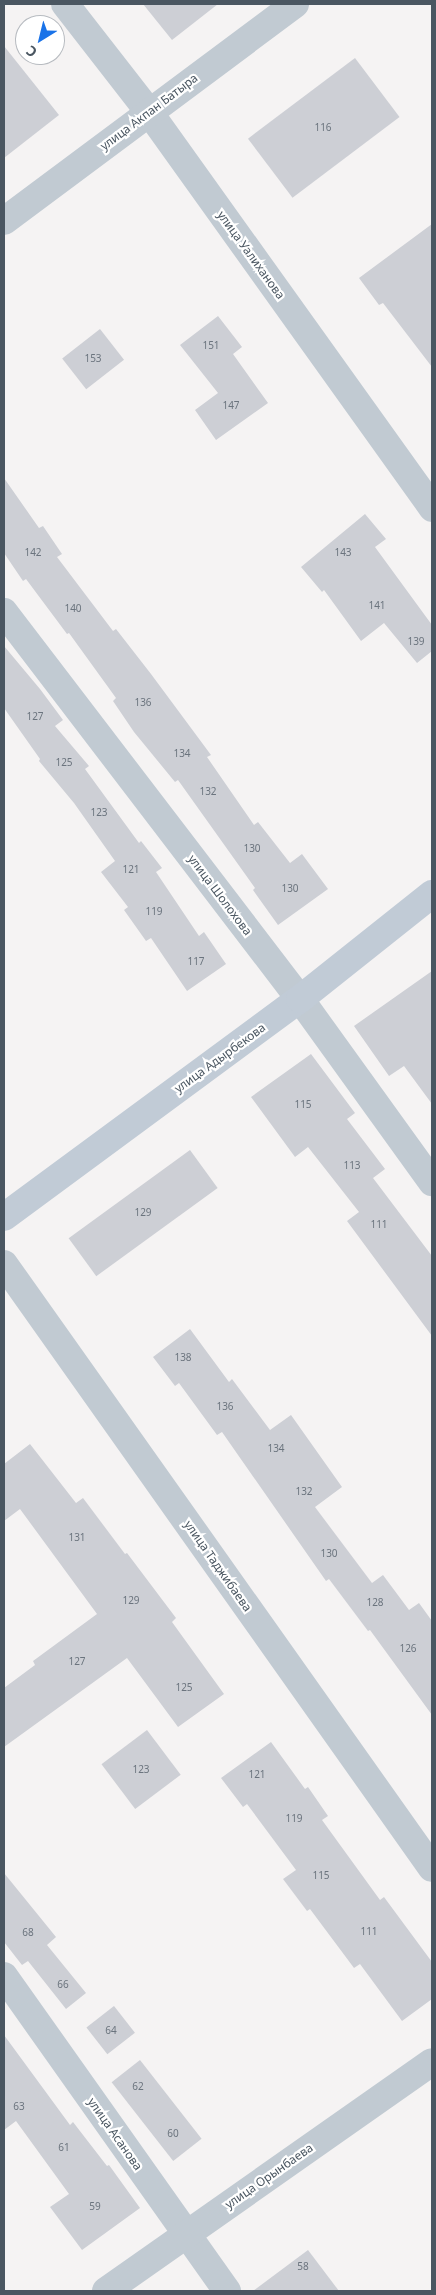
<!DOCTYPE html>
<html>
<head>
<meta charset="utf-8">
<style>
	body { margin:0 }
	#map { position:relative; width:436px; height:2295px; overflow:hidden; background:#f5f3f3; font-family:"Noto Sans",sans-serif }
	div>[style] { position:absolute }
	.building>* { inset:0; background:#cdcfd5; transform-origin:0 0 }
	.minor>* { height:28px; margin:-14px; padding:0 14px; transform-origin:14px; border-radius:14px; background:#c1cad2 }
	.secondary>* { height:28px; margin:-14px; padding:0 14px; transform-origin:14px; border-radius:14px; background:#c1cbd6 }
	span { translate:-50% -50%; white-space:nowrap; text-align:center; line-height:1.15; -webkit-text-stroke:4.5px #fff; paint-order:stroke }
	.number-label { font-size:10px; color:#6b747e }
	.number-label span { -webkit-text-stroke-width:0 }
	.street-label { font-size:12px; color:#4a5661 }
	.frame { position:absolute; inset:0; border:5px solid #4a5661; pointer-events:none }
	.north { position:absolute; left:15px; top:15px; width:50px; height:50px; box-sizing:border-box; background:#fff; border:1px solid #b7bbc0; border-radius:50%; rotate:216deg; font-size:14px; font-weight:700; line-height:20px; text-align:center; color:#4a5661 }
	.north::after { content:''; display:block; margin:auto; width:18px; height:22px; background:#1a73e8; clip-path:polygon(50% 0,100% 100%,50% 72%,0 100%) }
</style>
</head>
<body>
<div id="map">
	<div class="building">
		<i style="clip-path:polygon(143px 4px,218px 4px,172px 40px)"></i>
		<i style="clip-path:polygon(4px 46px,59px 115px,4px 158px)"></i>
		<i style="left:355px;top:58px;width:74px;height:134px;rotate:53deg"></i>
		<i style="clip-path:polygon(432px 224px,432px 367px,383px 303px,379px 305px,359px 278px)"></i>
		<i style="clip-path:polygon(218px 316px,242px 347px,233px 354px,268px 403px,216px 440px,195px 410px,218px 393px,180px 345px)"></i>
		<i style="left:100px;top:329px;width:39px;height:48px;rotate:52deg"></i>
		<i style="clip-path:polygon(4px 478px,39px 528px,43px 526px,62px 554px,57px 557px,113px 631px,116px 629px,151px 674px,211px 755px,207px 757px,254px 825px,258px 822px,290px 863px,302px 854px,328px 889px,278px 925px,253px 890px,255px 888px,178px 780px,175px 782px,134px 732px,113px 701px,116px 698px,69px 633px,67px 634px,26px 579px,23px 581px,4px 553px)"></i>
		<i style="clip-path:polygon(365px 514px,386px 539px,375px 547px,432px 625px,432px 651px,417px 663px,384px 623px,361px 641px,324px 590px,322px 592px,301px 567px)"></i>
		<i style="clip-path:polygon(4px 646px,40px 689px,63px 720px,55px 726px,89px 766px,85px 769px,139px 843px,141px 841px,162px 868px,156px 872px,199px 936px,204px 932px,226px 964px,187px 991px,151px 938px,146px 941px,124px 910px,128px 907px,101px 872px,115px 861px,74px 803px,39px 761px,40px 759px,4px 708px)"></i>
		<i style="clip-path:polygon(432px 971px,432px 1104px,404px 1066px,389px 1076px,354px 1026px)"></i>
		<i style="clip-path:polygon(311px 1054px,355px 1113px,347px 1119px,385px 1169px,373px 1178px,432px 1256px,432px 1336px,347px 1221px,359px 1212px,308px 1147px,295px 1157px,251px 1097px)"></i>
		<i style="left:190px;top:1150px;width:47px;height:150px;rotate:54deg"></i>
		<i style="clip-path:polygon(190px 1329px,229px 1382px,232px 1379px,270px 1430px,291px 1415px,342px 1487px,315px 1507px,372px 1583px,383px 1575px,409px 1610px,419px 1603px,432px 1621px,432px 1715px,370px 1630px,368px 1631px,329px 1579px,326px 1581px,222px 1432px,217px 1435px,179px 1383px,175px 1386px,153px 1357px)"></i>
		<i style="clip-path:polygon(30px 1444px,76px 1503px,83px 1498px,125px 1554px,127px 1553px,176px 1618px,172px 1622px,224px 1694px,178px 1727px,127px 1658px,4px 1747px,4px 1688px,35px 1665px,33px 1661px,97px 1614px,20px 1509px,4px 1521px,4px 1464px)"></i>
		<i style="left:147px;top:1730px;width:56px;height:57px;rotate:53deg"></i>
		<i style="clip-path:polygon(271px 1742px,305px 1789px,308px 1787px,328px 1816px,322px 1820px,380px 1900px,384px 1897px,432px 1962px,432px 1999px,402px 2021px,360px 1964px,354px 1968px,310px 1909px,307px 1911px,283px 1879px,296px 1870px,247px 1804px,243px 1807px,221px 1778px)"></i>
		<i style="clip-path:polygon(4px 1873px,56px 1937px,47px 1945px,86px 1993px,66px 2009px,28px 1961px,22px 1965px,4px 1942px)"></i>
		<i style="left:114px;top:2006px;width:34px;height:35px;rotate:52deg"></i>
		<i style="clip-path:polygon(4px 2035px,70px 2125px,73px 2122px,107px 2166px,109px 2165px,140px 2208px,82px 2250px,50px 2207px,69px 2194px,16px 2121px,4px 2130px)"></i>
		<i style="left:140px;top:2060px;width:100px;height:36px;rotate:52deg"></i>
		<i style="clip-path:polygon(308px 2250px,339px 2291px,253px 2291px)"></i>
	</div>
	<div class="minor">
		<i style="left:65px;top:4px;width:137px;rotate:52.1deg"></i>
		<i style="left:149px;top:112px;width:487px;rotate:54.4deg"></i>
		<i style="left:4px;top:221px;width:363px;rotate:-36.7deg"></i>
		<i style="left:4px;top:612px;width:487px;rotate:52.6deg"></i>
		<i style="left:300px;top:999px;width:226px;rotate:54.2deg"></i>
		<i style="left:4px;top:1264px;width:740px;rotate:54.68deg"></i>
		<i style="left:4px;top:1976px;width:386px;rotate:54.7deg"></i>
		<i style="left:106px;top:2291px;width:398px;rotate:-35.1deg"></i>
	</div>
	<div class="secondary">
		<i style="left:4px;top:1217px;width:368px;rotate:-36.4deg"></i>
		<i style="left:300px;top:999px;width:169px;rotate:-38.5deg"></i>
	</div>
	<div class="number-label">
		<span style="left:323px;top:128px">116</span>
		<span style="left:211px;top:346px">151</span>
		<span style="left:93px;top:359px">153</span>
		<span style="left:231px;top:406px">147</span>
		<span style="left:33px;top:553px">142</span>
		<span style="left:343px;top:553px">143</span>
		<span style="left:377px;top:606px">141</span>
		<span style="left:73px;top:609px">140</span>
		<span style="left:416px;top:642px">139</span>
		<span style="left:143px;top:703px">136</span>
		<span style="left:35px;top:717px">127</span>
		<span style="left:182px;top:754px">134</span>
		<span style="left:64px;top:763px">125</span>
		<span style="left:208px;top:792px">132</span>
		<span style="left:99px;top:813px">123</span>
		<span style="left:252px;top:849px">130</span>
		<span style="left:131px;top:870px">121</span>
		<span style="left:290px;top:889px">130</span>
		<span style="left:154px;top:912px">119</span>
		<span style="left:196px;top:962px">117</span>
		<span style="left:303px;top:1105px">115</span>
		<span style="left:352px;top:1166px">113</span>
		<span style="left:143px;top:1213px">129</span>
		<span style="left:379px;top:1225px">111</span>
		<span style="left:183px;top:1358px">138</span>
		<span style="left:225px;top:1407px">136</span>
		<span style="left:276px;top:1449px">134</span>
		<span style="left:304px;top:1492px">132</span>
		<span style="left:77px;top:1538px">131</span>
		<span style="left:329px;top:1554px">130</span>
		<span style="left:131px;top:1601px">129</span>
		<span style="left:375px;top:1603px">128</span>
		<span style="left:408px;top:1649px">126</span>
		<span style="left:77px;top:1662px">127</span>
		<span style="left:184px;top:1688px">125</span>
		<span style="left:141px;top:1770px">123</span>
		<span style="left:257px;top:1775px">121</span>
		<span style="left:294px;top:1819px">119</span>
		<span style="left:321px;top:1876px">115</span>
		<span style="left:369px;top:1932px">111</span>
		<span style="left:28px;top:1933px">68</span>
		<span style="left:63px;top:1985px">66</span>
		<span style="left:111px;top:2031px">64</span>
		<span style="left:138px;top:2087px">62</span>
		<span style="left:19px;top:2107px">63</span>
		<span style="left:173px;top:2134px">60</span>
		<span style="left:64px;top:2148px">61</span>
		<span style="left:95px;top:2207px">59</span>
		<span style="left:303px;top:2267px">58</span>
	</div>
	<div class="street-label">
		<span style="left:149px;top:112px;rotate:-37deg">улица Акпан Батыра</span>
		<span style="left:251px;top:255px;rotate:54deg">улица Уалиханова</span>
		<span style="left:220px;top:895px;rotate:53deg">улица Шолохова</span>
		<span style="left:220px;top:1058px;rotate:-36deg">улица Адырбекова</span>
		<span style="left:218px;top:1566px;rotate:55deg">улица Таджибаева</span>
		<span style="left:115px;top:2134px;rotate:55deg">улица Асанова</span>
		<span style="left:269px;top:2176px;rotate:-35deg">улица Орынбаева</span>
	</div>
	<div class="frame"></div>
	<div class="north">С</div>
</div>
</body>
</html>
